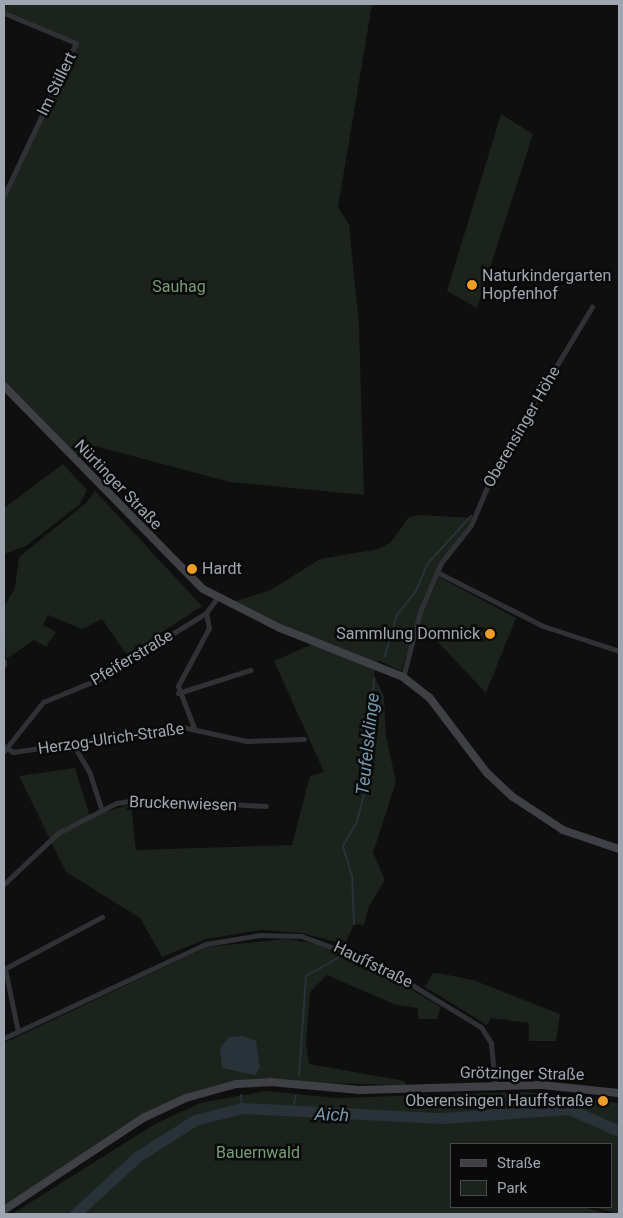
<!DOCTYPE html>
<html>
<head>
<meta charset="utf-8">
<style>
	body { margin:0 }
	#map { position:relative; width:623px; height:1218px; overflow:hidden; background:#0f0f10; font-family:Roboto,sans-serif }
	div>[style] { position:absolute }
	.green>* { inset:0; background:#1b231c }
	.water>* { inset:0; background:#293238 }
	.stream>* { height:2px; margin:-1px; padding:0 1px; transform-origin:1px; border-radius:1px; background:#293238 }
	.river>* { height:11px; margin:-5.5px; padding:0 5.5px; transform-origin:5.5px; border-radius:5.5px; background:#293238 }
	.street>* { height:5px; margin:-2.5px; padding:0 2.5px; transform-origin:2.5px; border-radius:2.5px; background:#303135 }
	.secondary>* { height:8px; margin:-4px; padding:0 4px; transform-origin:4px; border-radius:4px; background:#3e4045 }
	.dots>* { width:14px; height:14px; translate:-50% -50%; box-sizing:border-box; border:2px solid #0a0a0b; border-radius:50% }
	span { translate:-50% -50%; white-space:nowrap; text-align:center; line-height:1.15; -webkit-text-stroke:5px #0a0a0b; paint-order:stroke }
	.street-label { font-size:16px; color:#a0a6b1 }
	.poi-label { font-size:16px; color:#a0a6b1 }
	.left { translate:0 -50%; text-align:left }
	.right { translate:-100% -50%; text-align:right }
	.park-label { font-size:16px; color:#789c77 }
	.water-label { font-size:18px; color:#7797ac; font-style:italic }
	.frame { position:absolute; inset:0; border:5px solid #a0a6b1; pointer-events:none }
	.legend { position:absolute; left:450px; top:1143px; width:162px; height:65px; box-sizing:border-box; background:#0a0a0b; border:1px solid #46484d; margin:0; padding:6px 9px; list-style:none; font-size:15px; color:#a0a6b1 }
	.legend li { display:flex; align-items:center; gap:10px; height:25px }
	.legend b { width:25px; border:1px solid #46484d }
</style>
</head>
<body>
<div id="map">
	<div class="green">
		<i style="clip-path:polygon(4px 4px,372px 4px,338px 207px,349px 225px,359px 326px,364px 495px,230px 482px,95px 446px,82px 459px,42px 427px,4px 386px,4px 195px,76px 43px,4px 13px)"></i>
		<i style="clip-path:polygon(501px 114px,533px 134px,477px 308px,447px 291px)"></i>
		<i style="clip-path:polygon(63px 464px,87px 490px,80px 504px,26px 546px,4px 554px,4px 508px)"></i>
		<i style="clip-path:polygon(95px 491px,202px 606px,127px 655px,102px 619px,82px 629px,48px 615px,43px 625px,56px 632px,46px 647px,34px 640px,6px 659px,4px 607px,15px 588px,19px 557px,86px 503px)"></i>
		<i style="clip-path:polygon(418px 515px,473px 518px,436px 571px,401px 671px,378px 660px,374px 675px,384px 697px,386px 736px,396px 782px,373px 853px,385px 880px,369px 906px,364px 925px,354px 924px,345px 944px,301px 933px,262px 930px,206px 939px,162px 957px,140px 918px,66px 872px,19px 776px,75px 768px,90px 817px,131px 804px,136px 850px,292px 845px,310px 776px,324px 772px,274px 661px,320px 641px,233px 602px,271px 590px,320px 559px,379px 549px,391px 542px,408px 518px)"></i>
		<i style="clip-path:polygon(439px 577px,516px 618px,486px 693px,419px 622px)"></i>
		<i style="clip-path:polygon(286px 939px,314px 943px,372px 966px,441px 1007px,437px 1019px,418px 1019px,418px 1008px,396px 1005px,327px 975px,310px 992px,306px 1042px,309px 1064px,405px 1081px,405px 1085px,239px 1081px,206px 1088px,145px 1114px,4px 1206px,4px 1043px,207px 947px)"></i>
		<i style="clip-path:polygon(438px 973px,473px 980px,560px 1014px,556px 1041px,529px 1041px,529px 1023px,491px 1018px,487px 1025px,425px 987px,432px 974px)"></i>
		<i style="clip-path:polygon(265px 1091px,337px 1098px,526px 1092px,619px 1103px,619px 1214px,593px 1207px,612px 1207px,612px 1144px,452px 1144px,452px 1207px,584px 1207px,608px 1214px,12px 1214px,155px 1124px,200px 1103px)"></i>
	</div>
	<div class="water">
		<i style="clip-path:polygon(243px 1036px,256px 1041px,260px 1068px,255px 1075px,222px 1068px,220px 1048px,229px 1037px)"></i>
	</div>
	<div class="stream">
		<i style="left:385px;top:656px;width:43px;rotate:-73.7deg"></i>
		<i style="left:397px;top:615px;width:31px;rotate:-52deg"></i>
		<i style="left:416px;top:591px;width:30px;rotate:-67deg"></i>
		<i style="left:428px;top:563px;width:64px;rotate:-47.5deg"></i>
		<i style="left:354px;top:924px;width:48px;rotate:-92.4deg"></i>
		<i style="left:352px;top:876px;width:31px;rotate:-107deg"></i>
		<i style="left:343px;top:846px;width:28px;rotate:-60deg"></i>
		<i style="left:357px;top:822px;width:41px;rotate:-76deg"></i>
		<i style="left:367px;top:782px;width:104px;rotate:-86.1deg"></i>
		<i style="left:299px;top:1076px;width:100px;rotate:-86deg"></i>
		<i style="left:306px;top:976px;width:43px;rotate:-29.6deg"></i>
		<i style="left:241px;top:1095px;width:13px;rotate:86deg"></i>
		<i style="left:292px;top:1114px;width:19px;rotate:-78deg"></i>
	</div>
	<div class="river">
		<i style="left:75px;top:1214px;width:84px;rotate:-42.6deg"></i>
		<i style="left:137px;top:1157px;width:69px;rotate:-32.5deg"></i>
		<i style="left:195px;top:1120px;width:49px;rotate:-14.3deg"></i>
		<i style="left:242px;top:1108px;width:200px;rotate:2.9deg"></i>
		<i style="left:442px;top:1118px;width:127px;rotate:-4.1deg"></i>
		<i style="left:569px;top:1109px;width:55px;rotate:23.7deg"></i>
	</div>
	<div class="street">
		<i style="left:4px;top:13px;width:78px;rotate:22.6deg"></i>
		<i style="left:76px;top:43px;width:168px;rotate:115.3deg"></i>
		<i style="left:437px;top:572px;width:119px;rotate:27deg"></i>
		<i style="left:543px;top:626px;width:80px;rotate:18.2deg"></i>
		<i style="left:4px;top:661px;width:4px;rotate:90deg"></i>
		<i style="left:403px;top:677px;width:67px;rotate:-75.3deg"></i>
		<i style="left:420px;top:612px;width:53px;rotate:-66.8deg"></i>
		<i style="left:441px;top:563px;width:48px;rotate:-51.7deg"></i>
		<i style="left:471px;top:525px;width:64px;rotate:-67deg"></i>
		<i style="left:496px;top:466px;width:186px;rotate:-58.9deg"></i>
		<i style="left:178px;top:693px;width:76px;rotate:-17.7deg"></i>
		<i style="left:194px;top:728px;width:45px;rotate:-110.9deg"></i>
		<i style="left:178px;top:686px;width:66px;rotate:-61.9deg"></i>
		<i style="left:209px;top:628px;width:15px;rotate:-101deg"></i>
		<i style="left:72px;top:743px;width:33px;rotate:59deg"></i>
		<i style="left:89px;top:771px;width:39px;rotate:72deg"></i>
		<i style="left:4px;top:746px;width:11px;rotate:34deg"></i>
		<i style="left:13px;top:752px;width:171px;rotate:-8.4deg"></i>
		<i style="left:182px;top:727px;width:66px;rotate:12.2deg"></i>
		<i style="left:247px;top:741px;width:57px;rotate:-2deg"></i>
		<i style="left:4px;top:751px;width:63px;rotate:-51.5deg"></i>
		<i style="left:43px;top:702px;width:61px;rotate:-22.3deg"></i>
		<i style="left:99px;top:679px;width:126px;rotate:-31.7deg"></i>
		<i style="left:206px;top:613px;width:17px;rotate:-54deg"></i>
		<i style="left:4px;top:884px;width:74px;rotate:-43.4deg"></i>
		<i style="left:58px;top:833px;width:65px;rotate:-27.3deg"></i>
		<i style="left:116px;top:803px;width:27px;rotate:-8deg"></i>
		<i style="left:143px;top:799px;width:123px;rotate:3.3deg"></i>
		<i style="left:4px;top:969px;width:111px;rotate:-28deg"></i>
		<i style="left:5px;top:969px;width:64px;rotate:78.3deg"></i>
		<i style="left:4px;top:1038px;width:223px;rotate:-25deg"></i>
		<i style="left:206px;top:944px;width:55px;rotate:-9.5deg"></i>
		<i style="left:260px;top:935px;width:41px;rotate:1.4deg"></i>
		<i style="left:301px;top:936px;width:80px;rotate:19.8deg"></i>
		<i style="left:376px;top:963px;width:123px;rotate:31.4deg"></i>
		<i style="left:481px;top:1027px;width:19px;rotate:58deg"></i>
		<i style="left:491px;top:1043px;width:42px;rotate:84.6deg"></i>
	</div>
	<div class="secondary">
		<i style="left:4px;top:386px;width:284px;rotate:45.6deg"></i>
		<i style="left:203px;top:589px;width:86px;rotate:26.9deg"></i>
		<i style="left:280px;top:628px;width:132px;rotate:21.7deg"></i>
		<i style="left:403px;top:677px;width:33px;rotate:38deg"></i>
		<i style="left:429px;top:697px;width:96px;rotate:52.7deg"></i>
		<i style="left:487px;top:773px;width:35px;rotate:43deg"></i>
		<i style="left:513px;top:797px;width:60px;rotate:33.4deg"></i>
		<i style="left:563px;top:830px;width:59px;rotate:18.7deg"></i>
		<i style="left:4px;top:1210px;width:167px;rotate:-33.5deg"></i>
		<i style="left:143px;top:1118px;width:47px;rotate:-24.9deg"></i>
		<i style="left:186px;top:1098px;width:52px;rotate:-15.6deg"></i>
		<i style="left:236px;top:1084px;width:34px;rotate:-3deg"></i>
		<i style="left:270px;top:1082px;width:90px;rotate:5.1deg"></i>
		<i style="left:360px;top:1090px;width:182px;rotate:-1.6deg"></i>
		<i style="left:542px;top:1085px;width:77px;rotate:5.9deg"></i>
	</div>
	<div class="dots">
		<i style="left:472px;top:285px;background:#ed9d2a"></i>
		<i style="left:192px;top:569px;background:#ed9d2a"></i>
		<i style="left:490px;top:634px;background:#ed9d2a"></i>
		<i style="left:603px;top:1101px;background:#ed9d2a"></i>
	</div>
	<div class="street-label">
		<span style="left:57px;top:84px;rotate:-64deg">Im Stillert</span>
		<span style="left:522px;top:427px;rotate:-60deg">Oberensinger Höhe</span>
		<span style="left:118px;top:485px;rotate:46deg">Nürtinger Straße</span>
		<span style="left:132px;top:658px;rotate:-31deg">Pfeiferstraße</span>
		<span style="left:111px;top:739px;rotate:-8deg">Herzog-Ulrich-Straße</span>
		<span style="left:183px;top:804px;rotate:2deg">Bruckenwiesen</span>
		<span style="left:373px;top:965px;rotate:26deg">Hauffstraße</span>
		<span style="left:522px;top:1074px;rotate:1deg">Grötzinger Straße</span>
	</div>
	<div class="poi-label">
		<span class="left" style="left:482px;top:285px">Naturkindergarten<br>Hopfenhof</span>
		<span class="left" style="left:202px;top:569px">Hardt</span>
		<span class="right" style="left:480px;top:634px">Sammlung Domnick</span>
		<span class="right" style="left:593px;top:1101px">Oberensingen Hauffstraße</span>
	</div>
	<div class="park-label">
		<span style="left:179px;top:287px">Sauhag</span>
		<span style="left:258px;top:1153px">Bauernwald</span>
	</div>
	<div class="water-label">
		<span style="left:368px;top:744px;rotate:-84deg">Teufelsklinge</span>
		<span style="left:332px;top:1115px;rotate:2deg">Aich</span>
	</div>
	<div class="frame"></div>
	<ul class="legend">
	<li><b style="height:6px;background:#3e4045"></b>Straße</li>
	<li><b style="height:14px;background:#1b231c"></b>Park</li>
	</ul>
</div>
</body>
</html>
